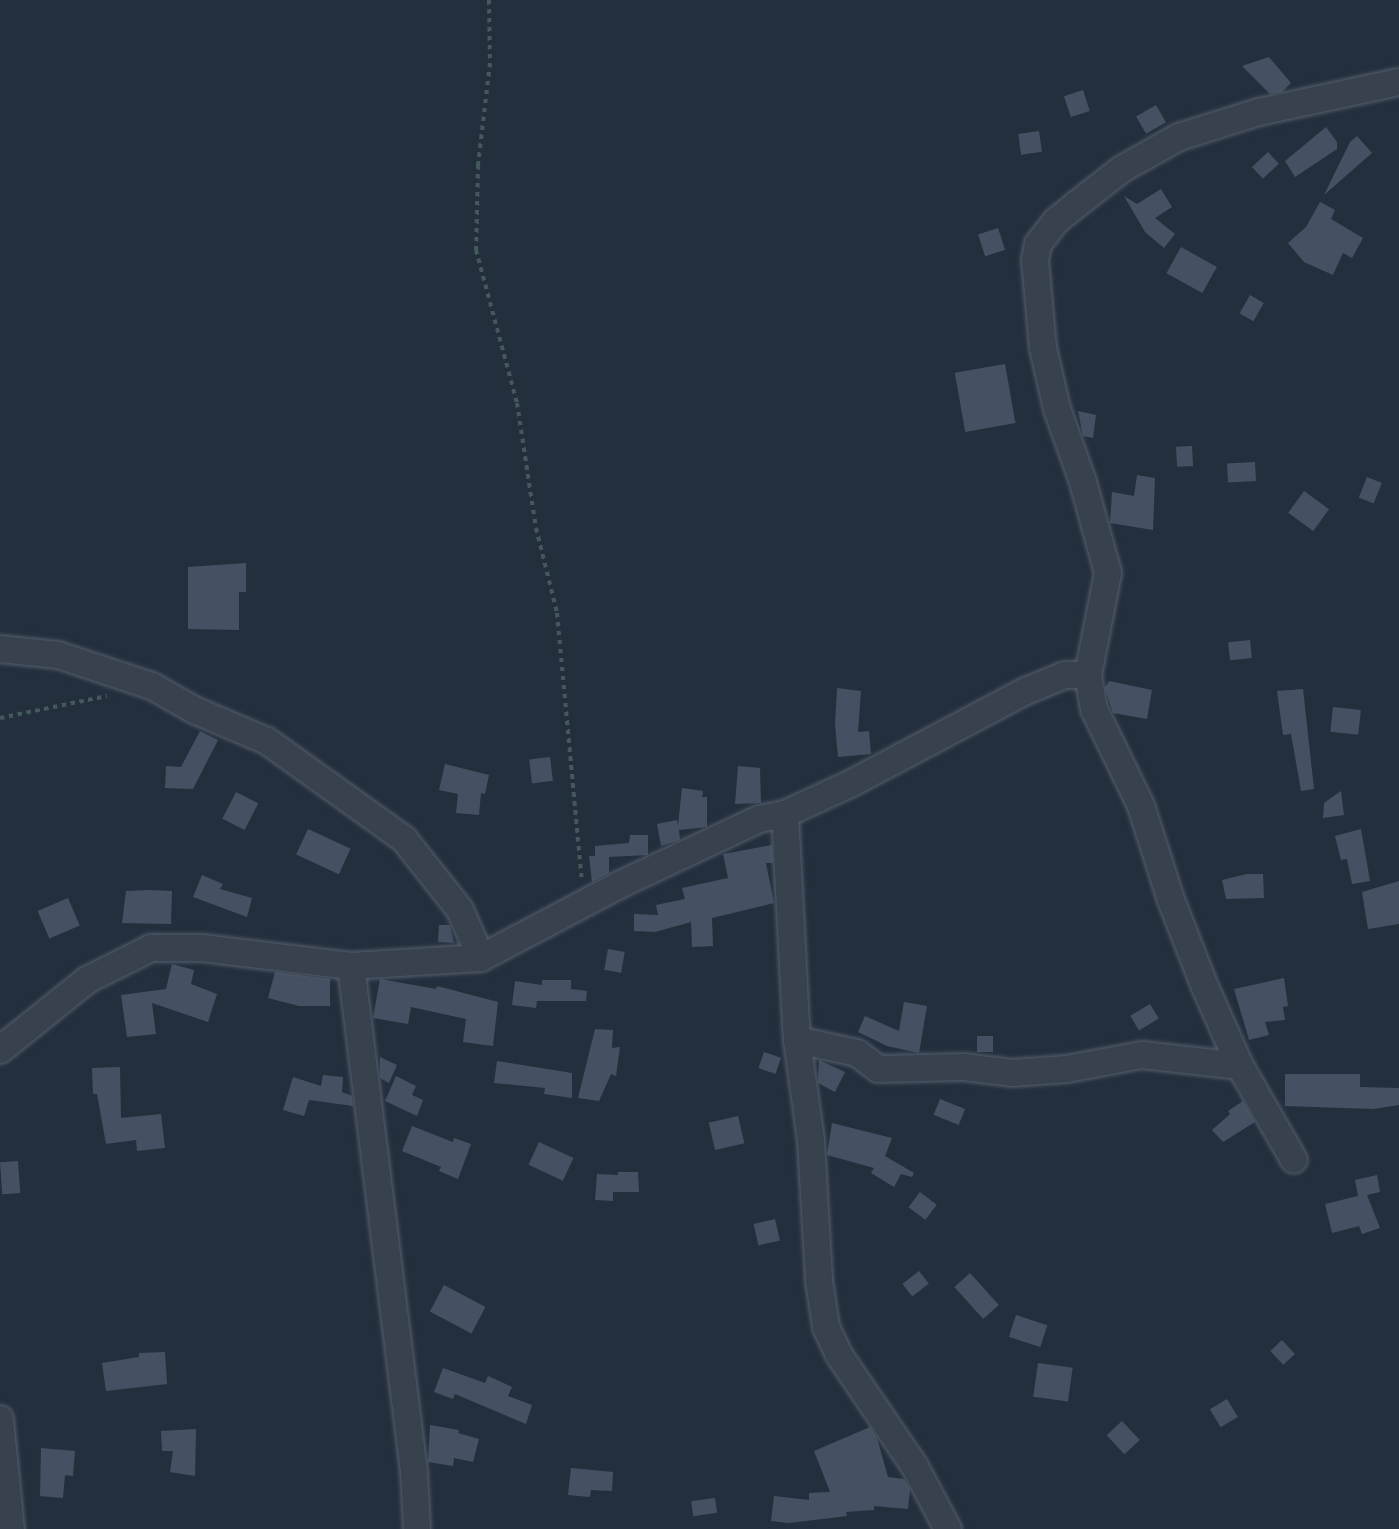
<!DOCTYPE html>
<html>
<head>
<meta charset="utf-8">
<style>
	body { margin:0 }
	#map { position:relative; width:1399px; height:1529px; overflow:hidden; background:#242f3e; font-family:"DejaVu Sans",sans-serif }
	div>[style] { position:absolute }
	.building>* { inset:0; background:#455162; transform-origin:0 0 }
	.path>* { height:4px; margin-top:-2px; transform-origin:0; background:repeating-linear-gradient(90deg,#44595c 0 4.5px,transparent 0 9px) }
	.roads { filter:drop-shadow(0 0 2px #565f6c) drop-shadow(0 0 2px #565f6c) }
	.minor>* { height:26px; margin:-13px; padding:0 13px; transform-origin:13px; border-radius:13px; background:#38414e }
	span { translate:-50% -50%; white-space:nowrap; text-align:center; line-height:1.15; -webkit-text-stroke:4.5px #1d2633; paint-order:stroke }
</style>
</head>
<body>
<div id="map">
	<div class="building">
		<i style="clip-path:polygon(1269px 57px,1291px 83px,1282px 92px,1270px 94px,1242px 66px)"></i>
		<i style="left:1083px;top:90px;width:22px;height:20px;rotate:72deg"></i>
		<i style="left:1156px;top:105px;width:20px;height:23px;rotate:60deg"></i>
		<i style="clip-path:polygon(1326px 127px,1337px 142px,1337px 149px,1295px 177px,1285px 161px)"></i>
		<i style="left:1039px;top:131px;width:21px;height:21px;rotate:82deg"></i>
		<i style="clip-path:polygon(1357px 136px,1372px 153px,1324px 195px,1350px 142px)"></i>
		<i style="left:1268px;top:152px;width:16px;height:22px;rotate:47deg"></i>
		<i style="clip-path:polygon(1161px 189px,1172px 207px,1155px 218px,1175px 234px,1164px 248px,1145px 232px,1124px 196px,1137px 204px)"></i>
		<i style="clip-path:polygon(1320px 202px,1335px 210px,1331px 219px,1363px 238px,1352px 258px,1343px 253px,1333px 275px,1304px 262px,1288px 243px,1306px 227px)"></i>
		<i style="left:998px;top:228px;width:23px;height:21px;rotate:72deg"></i>
		<i style="left:1181px;top:247px;width:41px;height:30px;rotate:29deg"></i>
		<i style="left:1250px;top:295px;width:16px;height:21px;rotate:30deg"></i>
		<i style="left:1005px;top:364px;width:60px;height:51px;rotate:80deg"></i>
		<i style="clip-path:polygon(1078px 411px,1096px 415px,1093px 438px,1083px 436px)"></i>
		<i style="left:1192px;top:446px;width:20px;height:16px;rotate:87deg"></i>
		<i style="left:1255px;top:462px;width:19px;height:28px;rotate:87deg"></i>
		<i style="clip-path:polygon(1137px 475px,1155px 478px,1153px 530px,1110px 523px,1112px 492px,1134px 496px)"></i>
		<i style="left:1367px;top:477px;width:16px;height:22px;rotate:22deg"></i>
		<i style="left:1304px;top:491px;width:31px;height:27px;rotate:36deg"></i>
		<i style="clip-path:polygon(246px 563px,246px 592px,239px 592px,239px 630px,188px 629px,188px 567px)"></i>
		<i style="left:1250px;top:640px;width:18px;height:22px;rotate:84deg"></i>
		<i style="clip-path:polygon(1109px 681px,1152px 690px,1147px 719px,1113px 713px,1105px 688px)"></i>
		<i style="clip-path:polygon(837px 688px,861px 691px,858px 732px,869px 731px,871px 754px,838px 757px,835px 724px)"></i>
		<i style="clip-path:polygon(1303px 689px,1314px 789px,1301px 791px,1291px 734px,1283px 735px,1277px 691px)"></i>
		<i style="left:1333px;top:707px;width:28px;height:25px;rotate:6deg"></i>
		<i style="clip-path:polygon(200px 731px,218px 740px,193px 789px,165px 788px,166px 766px,181px 767px)"></i>
		<i style="left:550px;top:757px;width:24px;height:21px;rotate:83deg"></i>
		<i style="clip-path:polygon(445px 764px,489px 775px,485px 794px,481px 793px,479px 815px,456px 813px,458px 794px,439px 790px)"></i>
		<i style="clip-path:polygon(738px 766px,760px 768px,761px 803px,735px 804px)"></i>
		<i style="clip-path:polygon(682px 788px,703px 791px,702px 797px,707px 797px,707px 827px,679px 830px,680px 840px,661px 846px,657px 824px,677px 820px,678px 825px)"></i>
		<i style="clip-path:polygon(1341px 791px,1344px 815px,1323px 818px,1324px 803px)"></i>
		<i style="left:236px;top:792px;width:25px;height:30px;rotate:27deg"></i>
		<i style="left:308px;top:829px;width:47px;height:28px;rotate:25deg"></i>
		<i style="clip-path:polygon(1361px 829px,1370px 881px,1352px 884px,1347px 859px,1341px 860px,1335px 836px)"></i>
		<i style="clip-path:polygon(630px 835px,648px 835px,648px 855px,609px 857px,609px 873px,592px 882px,589px 856px,595px 856px,595px 846px,629px 843px)"></i>
		<i style="clip-path:polygon(772px 845px,773px 863px,766px 863px,774px 903px,712px 918px,713px 946px,692px 947px,691px 922px,655px 932px,634px 931px,634px 914px,658px 915px,656px 905px,685px 899px,682px 888px,728px 878px,723px 854px)"></i>
		<i style="clip-path:polygon(1247px 874px,1263px 874px,1264px 898px,1226px 899px,1222px 880px)"></i>
		<i style="clip-path:polygon(202px 875px,223px 884px,220px 889px,252px 898px,247px 917px,193px 897px)"></i>
		<i style="clip-path:polygon(1399px 881px,1399px 924px,1368px 929px,1362px 892px)"></i>
		<i style="clip-path:polygon(149px 890px,172px 891px,171px 924px,122px 923px,126px 891px)"></i>
		<i style="left:68px;top:898px;width:30px;height:33px;rotate:67deg"></i>
		<i style="clip-path:polygon(439px 925px,450px 925px,454px 943px,438px 942px)"></i>
		<i style="left:608px;top:949px;width:17px;height:21px;rotate:10deg"></i>
		<i style="clip-path:polygon(172px 964px,194px 970px,191px 984px,217px 994px,208px 1022px,152px 1003px,156px 1034px,127px 1037px,121px 995px,166px 989px)"></i>
		<i style="clip-path:polygon(275px 972px,330px 979px,330px 1006px,299px 1006px,268px 998px)"></i>
		<i style="clip-path:polygon(1284px 978px,1288px 1006px,1283px 1007px,1285px 1020px,1265px 1022px,1269px 1035px,1249px 1040px,1234px 989px)"></i>
		<i style="clip-path:polygon(380px 979px,436px 989px,437px 986px,498px 1002px,493px 1046px,463px 1042px,466px 1019px,411px 1007px,408px 1024px,373px 1018px)"></i>
		<i style="clip-path:polygon(542px 980px,571px 980px,571px 989px,587px 991px,586px 1001px,537px 1001px,536px 1008px,512px 1005px,515px 981px,542px 985px)"></i>
		<i style="clip-path:polygon(904px 1002px,927px 1006px,919px 1053px,887px 1046px,858px 1032px,865px 1016px,899px 1031px)"></i>
		<i style="left:1150px;top:1004px;width:17px;height:23px;rotate:59deg"></i>
		<i style="clip-path:polygon(595px 1029px,613px 1030px,612px 1048px,620px 1047px,616px 1076px,611px 1074px,599px 1101px,578px 1098px)"></i>
		<i style="left:977px;top:1036px;width:16px;height:16px"></i>
		<i style="left:764px;top:1052px;width:18px;height:17px;rotate:19deg"></i>
		<i style="clip-path:polygon(380px 1057px,397px 1065px,389px 1083px,380px 1078px)"></i>
		<i style="clip-path:polygon(819px 1060px,845px 1072px,835px 1092px,818px 1083px)"></i>
		<i style="clip-path:polygon(497px 1061px,572px 1073px,572px 1098px,544px 1094px,545px 1088px,494px 1083px)"></i>
		<i style="clip-path:polygon(120px 1067px,121px 1118px,161px 1114px,165px 1148px,137px 1151px,136px 1140px,106px 1144px,97px 1094px,93px 1094px,92px 1068px)"></i>
		<i style="clip-path:polygon(1285px 1074px,1360px 1074px,1360px 1087px,1399px 1088px,1399px 1105px,1373px 1109px,1285px 1106px)"></i>
		<i style="clip-path:polygon(323px 1075px,343px 1077px,342px 1092px,352px 1096px,353px 1106px,309px 1100px,304px 1116px,283px 1110px,293px 1077px,321px 1086px)"></i>
		<i style="clip-path:polygon(396px 1076px,416px 1086px,412px 1095px,423px 1100px,417px 1116px,385px 1101px)"></i>
		<i style="left:940px;top:1099px;width:27px;height:17px;rotate:22deg"></i>
		<i style="clip-path:polygon(1243px 1101px,1255px 1122px,1223px 1142px,1212px 1130px,1230px 1114px,1228px 1111px)"></i>
		<i style="left:738px;top:1116px;width:28px;height:30px;rotate:77deg"></i>
		<i style="clip-path:polygon(832px 1123px,892px 1138px,885px 1156px,914px 1173px,912px 1177px,901px 1174px,894px 1187px,871px 1173px,874px 1168px,827px 1155px)"></i>
		<i style="clip-path:polygon(412px 1126px,453px 1142px,454px 1138px,471px 1144px,458px 1179px,439px 1171px,441px 1167px,402px 1151px)"></i>
		<i style="left:539px;top:1142px;width:38px;height:25px;rotate:25deg"></i>
		<i style="left:18px;top:1161px;width:32px;height:18px;rotate:86deg"></i>
		<i style="clip-path:polygon(618px 1172px,638px 1172px,639px 1192px,613px 1192px,613px 1201px,595px 1200px,597px 1174px,618px 1175px)"></i>
		<i style="clip-path:polygon(1377px 1175px,1380px 1192px,1367px 1195px,1380px 1228px,1362px 1234px,1359px 1226px,1332px 1233px,1325px 1204px,1358px 1196px,1355px 1180px)"></i>
		<i style="left:920px;top:1192px;width:21px;height:19px;rotate:37deg"></i>
		<i style="left:775px;top:1219px;width:22px;height:22px;rotate:77deg"></i>
		<i style="left:919px;top:1271px;width:16px;height:21px;rotate:52deg"></i>
		<i style="left:970px;top:1273px;width:43px;height:21px;rotate:48deg"></i>
		<i style="left:444px;top:1285px;width:47px;height:30px;rotate:28deg"></i>
		<i style="left:1016px;top:1315px;width:33px;height:23px;rotate:18deg"></i>
		<i style="left:1282px;top:1340px;width:19px;height:16px;rotate:47deg"></i>
		<i style="clip-path:polygon(165px 1352px,167px 1384px,106px 1391px,102px 1363px,139px 1357px,139px 1353px)"></i>
		<i style="left:1038px;top:1363px;width:35px;height:34px;rotate:8deg"></i>
		<i style="clip-path:polygon(443px 1368px,485px 1383px,488px 1376px,512px 1387px,508px 1396px,532px 1405px,526px 1424px,455px 1394px,453px 1399px,434px 1392px)"></i>
		<i style="left:1227px;top:1399px;width:21px;height:20px;rotate:59deg"></i>
		<i style="left:1122px;top:1421px;width:26px;height:21px;rotate:47deg"></i>
		<i style="clip-path:polygon(430px 1425px,459px 1430px,458px 1433px,479px 1439px,473px 1462px,454px 1458px,453px 1466px,428px 1462px)"></i>
		<i style="clip-path:polygon(870px 1427px,877px 1438px,888px 1477px,904px 1479px,910px 1489px,908px 1509px,874px 1506px,874px 1510px,846px 1512px,847px 1516px,789px 1523px,771px 1521px,774px 1496px,809px 1500px,809px 1493px,830px 1492px,814px 1451px)"></i>
		<i style="clip-path:polygon(196px 1429px,195px 1476px,170px 1472px,173px 1451px,162px 1451px,161px 1431px)"></i>
		<i style="clip-path:polygon(41px 1448px,75px 1451px,73px 1476px,65px 1475px,63px 1498px,40px 1496px)"></i>
		<i style="clip-path:polygon(571px 1468px,613px 1472px,612px 1491px,591px 1490px,590px 1497px,568px 1495px)"></i>
		<i style="left:715px;top:1498px;width:15px;height:24px;rotate:82deg"></i>
	</div>
	<div class="path">
		<i style="left:489px;top:0;width:63px;rotate:89.1deg"></i>
		<i style="left:490px;top:63px;width:103px;rotate:96.7deg"></i>
		<i style="left:478px;top:165px;width:85px;rotate:91.3deg"></i>
		<i style="left:476px;top:250px;width:158px;rotate:75deg"></i>
		<i style="left:517px;top:403px;width:126px;rotate:81.4deg"></i>
		<i style="left:536px;top:528px;width:88px;rotate:76.1deg"></i>
		<i style="left:557px;top:613px;width:269px;rotate:84.7deg"></i>
		<i style="left:0;top:718px;width:109px;rotate:-11.6deg"></i>
	</div>
	<div class="roads">
		<div class="minor">
			<i style="left:0;top:649px;width:58px;rotate:5.9deg"></i>
			<i style="left:58px;top:655px;width:99px;rotate:18.3deg"></i>
			<i style="left:152px;top:686px;width:48px;rotate:29.7deg"></i>
			<i style="left:194px;top:710px;width:79px;rotate:23deg"></i>
			<i style="left:267px;top:741px;width:168px;rotate:35.6deg"></i>
			<i style="left:404px;top:839px;width:90px;rotate:51.7deg"></i>
			<i style="left:460px;top:910px;width:52px;rotate:66.4deg"></i>
			<i style="left:1088px;top:675px;width:35px;rotate:80deg"></i>
			<i style="left:1094px;top:709px;width:108px;rotate:64.1deg"></i>
			<i style="left:1141px;top:806px;width:99px;rotate:72.3deg"></i>
			<i style="left:1171px;top:900px;width:93px;rotate:68.7deg"></i>
			<i style="left:1205px;top:987px;width:86px;rotate:66.1deg"></i>
			<i style="left:1240px;top:1066px;width:108px;rotate:60.1deg"></i>
			<i style="left:785px;top:814px;width:226px;rotate:87deg"></i>
			<i style="left:797px;top:1040px;width:102px;rotate:82.1deg"></i>
			<i style="left:811px;top:1141px;width:140px;rotate:86.7deg"></i>
			<i style="left:819px;top:1281px;width:47px;rotate:81.3deg"></i>
			<i style="left:826px;top:1327px;width:31px;rotate:65deg"></i>
			<i style="left:839px;top:1355px;width:135px;rotate:55.8deg"></i>
			<i style="left:915px;top:1467px;width:70px;rotate:62deg"></i>
			<i style="left:351px;top:966px;width:510px;rotate:82.9deg"></i>
			<i style="left:414px;top:1472px;width:57px;rotate:87deg"></i>
			<i style="left:797px;top:1040px;width:61px;rotate:12.2deg"></i>
			<i style="left:857px;top:1053px;width:26px;rotate:37deg"></i>
			<i style="left:878px;top:1069px;width:86px;rotate:-1.3deg"></i>
			<i style="left:964px;top:1067px;width:48px;rotate:7.1deg"></i>
			<i style="left:1012px;top:1073px;width:55px;rotate:-4.2deg"></i>
			<i style="left:1067px;top:1069px;width:76px;rotate:-10.6deg"></i>
			<i style="left:1142px;top:1055px;width:99px;rotate:6.4deg"></i>
			<i style="left:0;top:1050px;width:112px;rotate:-38.8deg"></i>
			<i style="left:87px;top:980px;width:72px;rotate:-26.6deg"></i>
			<i style="left:151px;top:948px;width:51px"></i>
			<i style="left:202px;top:948px;width:150px;rotate:6.9deg"></i>
			<i style="left:351px;top:966px;width:130px;rotate:-3.5deg"></i>
			<i style="left:481px;top:958px;width:156px;rotate:-27.9deg"></i>
			<i style="left:619px;top:885px;width:155px;rotate:-25.2deg"></i>
			<i style="left:759px;top:819px;width:26px;rotate:-11deg"></i>
			<i style="left:785px;top:814px;width:74px;rotate:-24.8deg"></i>
			<i style="left:852px;top:783px;width:197px;rotate:-27.9deg"></i>
			<i style="left:1026px;top:691px;width:42px;rotate:-22.3deg"></i>
			<i style="left:1065px;top:675px;width:23px"></i>
			<i style="left:1088px;top:675px;width:104px;rotate:-78.9deg"></i>
			<i style="left:1108px;top:573px;width:94px;rotate:-105.4deg"></i>
			<i style="left:1083px;top:482px;width:77px;rotate:-109.6deg"></i>
			<i style="left:1057px;top:409px;width:63px;rotate:-102.9deg"></i>
			<i style="left:1043px;top:348px;width:88px;rotate:-95.2deg"></i>
			<i style="left:1035px;top:260px;width:16px;rotate:-79deg"></i>
			<i style="left:1038px;top:244px;width:29px;rotate:-52deg"></i>
			<i style="left:1056px;top:221px;width:27px;rotate:-39deg"></i>
			<i style="left:1077px;top:204px;width:57px;rotate:-37.9deg"></i>
			<i style="left:1122px;top:169px;width:65px;rotate:-29.3deg"></i>
			<i style="left:1179px;top:137px;width:84px;rotate:-17.4deg"></i>
			<i style="left:1259px;top:112px;width:143px;rotate:-12.1deg"></i>
			<i style="left:0;top:1419px;width:111px;rotate:84.3deg"></i>
		</div>
	</div>
</div>
</body>
</html>
